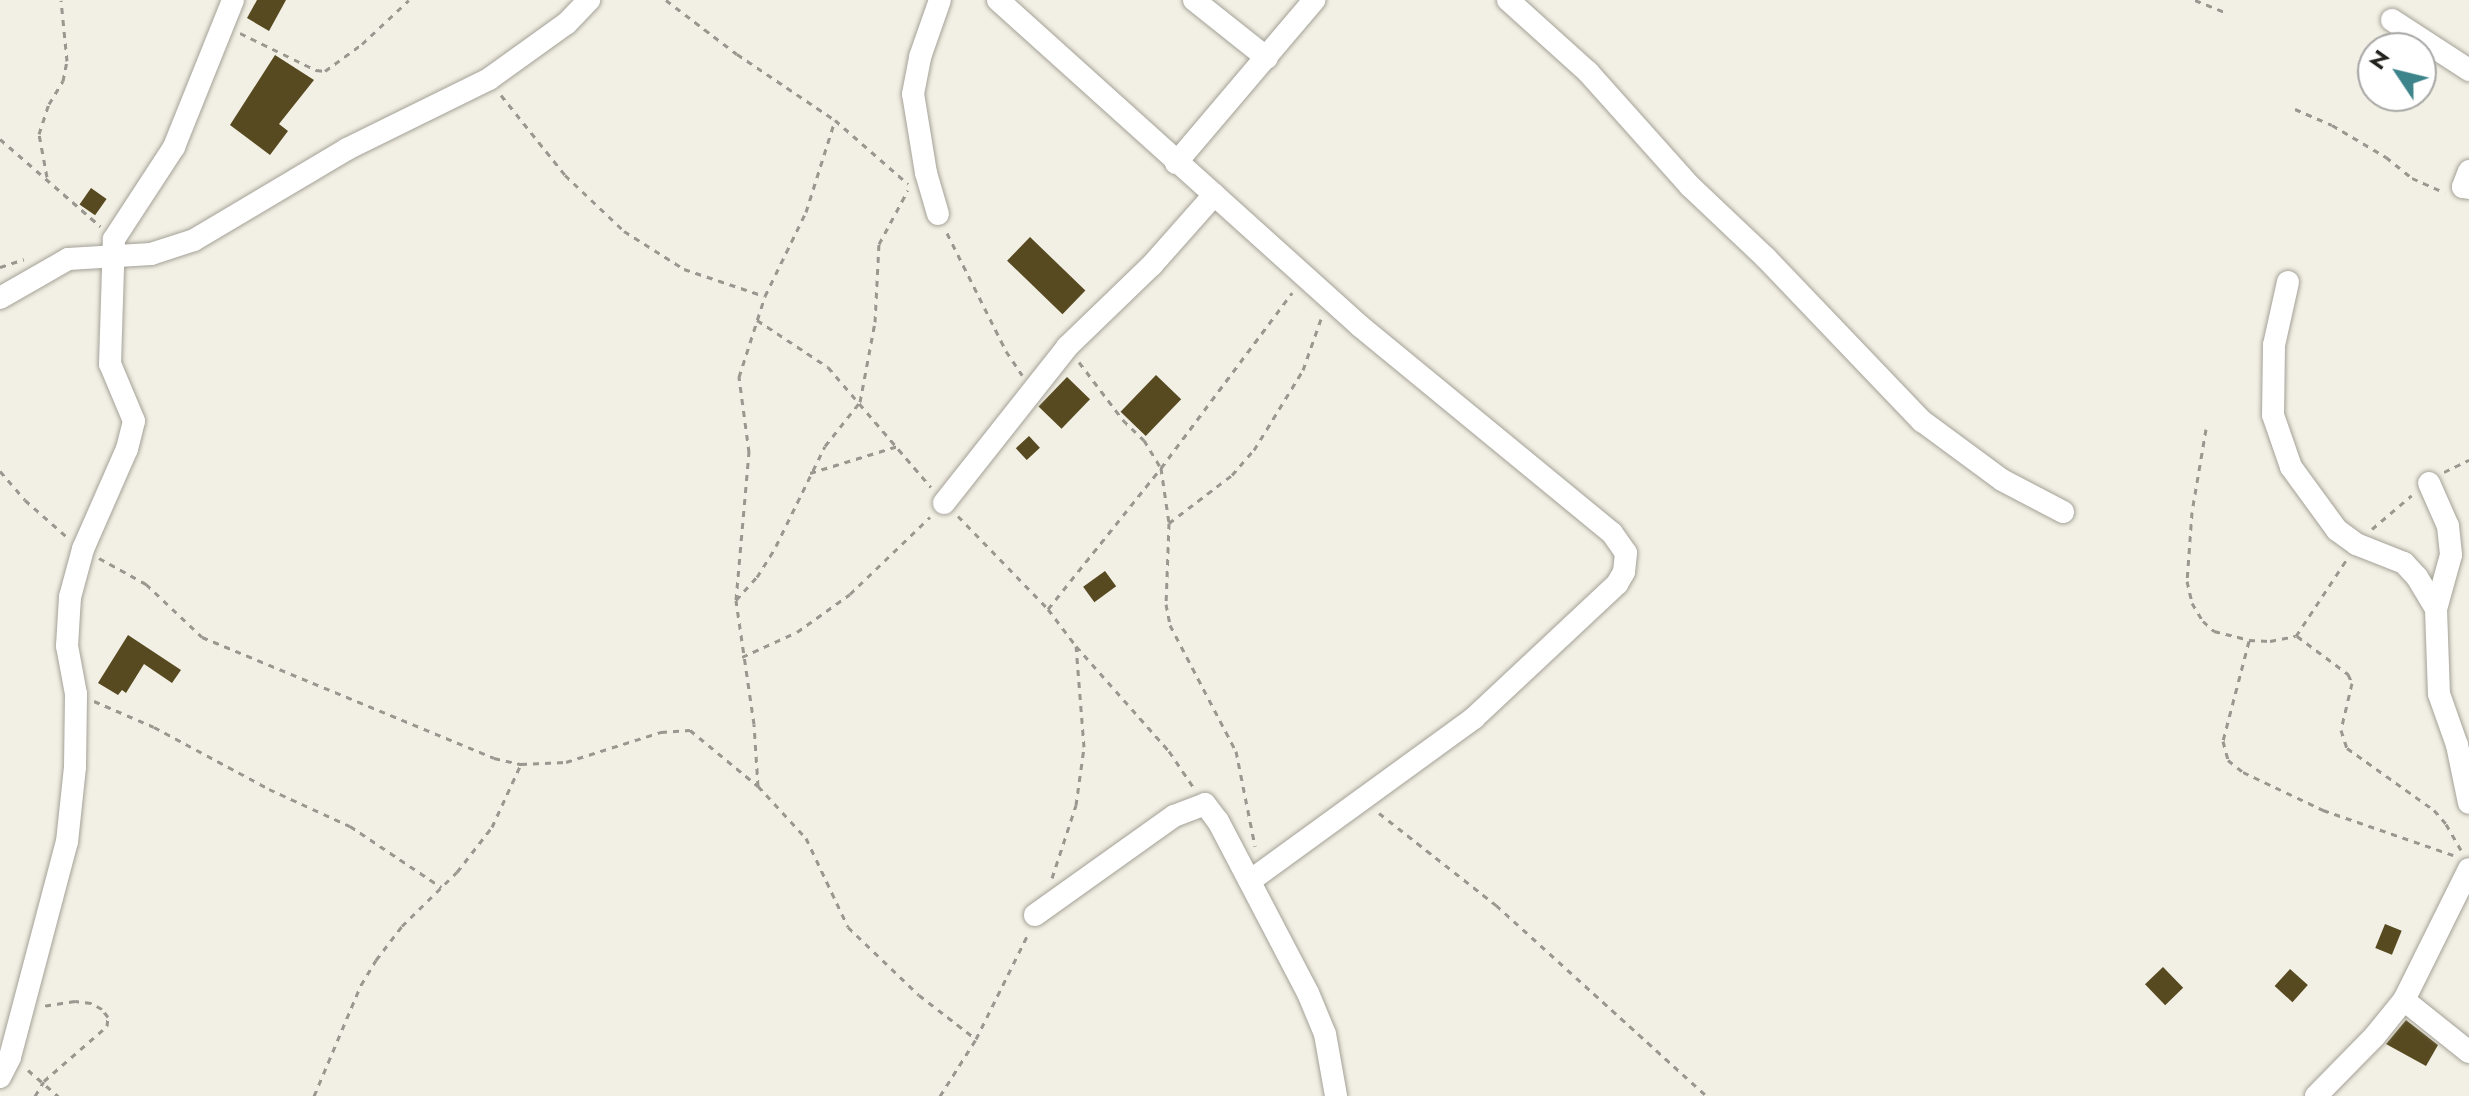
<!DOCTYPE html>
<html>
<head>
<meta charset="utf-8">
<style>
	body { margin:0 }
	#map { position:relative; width:2469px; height:1096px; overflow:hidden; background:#f2efe4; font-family:Jost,sans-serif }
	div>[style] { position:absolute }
	.building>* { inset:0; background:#574a20; transform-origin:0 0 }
	.path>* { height:3px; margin-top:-1.5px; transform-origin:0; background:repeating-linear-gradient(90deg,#99978f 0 6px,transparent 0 12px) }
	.roads { filter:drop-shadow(0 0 2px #a4a197) drop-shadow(0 0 2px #a4a197) }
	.minor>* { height:22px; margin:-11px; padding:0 11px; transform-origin:11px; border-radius:11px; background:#fff }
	span { translate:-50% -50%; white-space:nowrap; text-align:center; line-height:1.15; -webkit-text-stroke:8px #fff; paint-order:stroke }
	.north { position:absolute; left:2357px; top:32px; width:80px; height:80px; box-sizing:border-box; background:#fff; border:2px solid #a7a7a5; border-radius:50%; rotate:305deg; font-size:22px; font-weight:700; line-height:32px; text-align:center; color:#23221e }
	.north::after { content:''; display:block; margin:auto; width:28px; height:36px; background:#3d858b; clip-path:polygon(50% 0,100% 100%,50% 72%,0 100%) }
</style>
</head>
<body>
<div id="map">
	<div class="building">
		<i style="clip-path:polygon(257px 0,286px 0,269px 31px,247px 18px)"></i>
		<i style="clip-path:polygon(275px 55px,314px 80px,279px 124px,288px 131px,270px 155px,230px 125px)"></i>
		<i style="left:91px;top:188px;width:19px;height:20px;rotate:35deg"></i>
		<i style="left:1030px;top:237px;width:77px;height:33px;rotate:44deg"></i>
		<i style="left:1156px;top:375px;width:35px;height:51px;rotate:44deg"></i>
		<i style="left:1067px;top:377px;width:32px;height:41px;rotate:44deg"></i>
		<i style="left:1029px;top:436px;width:16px;height:18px;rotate:47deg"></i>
		<i style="left:1105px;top:571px;width:19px;height:27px;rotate:54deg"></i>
		<i style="clip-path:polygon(128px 635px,181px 670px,172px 683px,144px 664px,126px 693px,122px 690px,118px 695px,98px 683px)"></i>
		<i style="left:2385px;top:924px;width:18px;height:26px;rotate:22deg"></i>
		<i style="left:2163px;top:967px;width:29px;height:25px;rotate:46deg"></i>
		<i style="left:2290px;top:969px;width:24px;height:23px;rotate:42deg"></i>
		<i style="clip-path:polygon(2406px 1020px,2438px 1045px,2426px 1066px,2386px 1044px)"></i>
	</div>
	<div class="path">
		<i style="left:666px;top:0;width:89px;rotate:37.3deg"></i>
		<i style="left:737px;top:54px;width:118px;rotate:34deg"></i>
		<i style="left:835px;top:120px;width:97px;rotate:41.2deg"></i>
		<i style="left:2195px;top:0;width:31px;rotate:22deg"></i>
		<i style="left:240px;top:33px;width:85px;rotate:26deg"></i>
		<i style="left:316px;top:70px;width:9px;rotate:6deg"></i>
		<i style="left:325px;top:71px;width:46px;rotate:-36.1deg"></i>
		<i style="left:362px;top:44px;width:64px;rotate:-43.1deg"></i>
		<i style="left:501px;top:95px;width:102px;rotate:51.3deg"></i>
		<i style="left:565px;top:175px;width:81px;rotate:43.5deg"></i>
		<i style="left:624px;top:231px;width:71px;rotate:32.3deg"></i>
		<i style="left:684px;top:269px;width:84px;rotate:18.6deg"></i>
		<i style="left:2295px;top:109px;width:40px;rotate:23.4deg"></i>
		<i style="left:2332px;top:125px;width:63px;rotate:30.7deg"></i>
		<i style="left:2386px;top:157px;width:33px;rotate:39deg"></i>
		<i style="left:2412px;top:178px;width:36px;rotate:24deg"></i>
		<i style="left:0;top:139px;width:133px;rotate:41deg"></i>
		<i style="left:47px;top:177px;width:44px;rotate:-100.5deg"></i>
		<i style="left:39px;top:134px;width:32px;rotate:-72deg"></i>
		<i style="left:49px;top:104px;width:27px;rotate:-59deg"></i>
		<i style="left:63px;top:81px;width:20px;rotate:-79deg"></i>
		<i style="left:67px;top:61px;width:61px;rotate:-95.6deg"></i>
		<i style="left:947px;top:233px;width:132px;rotate:63.4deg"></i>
		<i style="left:1006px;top:351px;width:29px;rotate:56deg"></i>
		<i style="left:0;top:267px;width:25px;rotate:-18deg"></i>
		<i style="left:757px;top:320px;width:85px;rotate:33.5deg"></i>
		<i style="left:828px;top:367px;width:158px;rotate:49.4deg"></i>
		<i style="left:1079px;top:362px;width:73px;rotate:52.8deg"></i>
		<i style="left:1123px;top:420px;width:29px;rotate:44deg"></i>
		<i style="left:1144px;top:440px;width:33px;rotate:59deg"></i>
		<i style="left:1161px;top:468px;width:56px;rotate:81.7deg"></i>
		<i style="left:1169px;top:523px;width:81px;rotate:92.1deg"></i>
		<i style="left:1166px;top:604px;width:21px;rotate:79deg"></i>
		<i style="left:1170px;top:625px;width:142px;rotate:62.4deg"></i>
		<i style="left:1236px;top:751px;width:97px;rotate:78.7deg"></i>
		<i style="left:2206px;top:429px;width:84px;rotate:99.6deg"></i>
		<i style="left:2192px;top:512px;width:69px;rotate:94.1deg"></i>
		<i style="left:2187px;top:581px;width:23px;rotate:77deg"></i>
		<i style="left:2192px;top:603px;width:21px;rotate:59deg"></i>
		<i style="left:2203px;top:621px;width:15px;rotate:42deg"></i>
		<i style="left:2214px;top:631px;width:36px;rotate:14deg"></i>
		<i style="left:2249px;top:640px;width:21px;rotate:3deg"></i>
		<i style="left:2270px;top:641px;width:26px;rotate:-11deg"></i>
		<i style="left:2296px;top:636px;width:92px;rotate:-56.5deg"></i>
		<i style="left:0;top:471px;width:38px;rotate:49deg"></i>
		<i style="left:25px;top:500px;width:55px;rotate:41.3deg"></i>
		<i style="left:2444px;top:472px;width:28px;rotate:-26deg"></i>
		<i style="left:810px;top:473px;width:92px;rotate:-17.1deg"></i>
		<i style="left:958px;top:516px;width:129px;rotate:45.9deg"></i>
		<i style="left:1048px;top:609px;width:46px;rotate:52.9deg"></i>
		<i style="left:1076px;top:646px;width:140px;rotate:48.5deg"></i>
		<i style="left:1169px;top:751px;width:45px;rotate:56deg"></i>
		<i style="left:1169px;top:523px;width:79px;rotate:-37.3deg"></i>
		<i style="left:1232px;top:475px;width:33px;rotate:-49deg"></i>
		<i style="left:1254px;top:450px;width:94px;rotate:-58.5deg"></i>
		<i style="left:1303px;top:370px;width:54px;rotate:-70.6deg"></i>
		<i style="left:2372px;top:529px;width:52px;rotate:-40.4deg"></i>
		<i style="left:99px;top:558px;width:54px;rotate:29deg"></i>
		<i style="left:146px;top:584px;width:77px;rotate:43.4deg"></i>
		<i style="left:202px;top:637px;width:316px;rotate:22.5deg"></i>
		<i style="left:494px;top:758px;width:28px;rotate:13deg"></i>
		<i style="left:521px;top:764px;width:45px;rotate:-2.5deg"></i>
		<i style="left:566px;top:762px;width:100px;rotate:-17.5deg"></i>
		<i style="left:661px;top:732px;width:29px;rotate:-4deg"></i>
		<i style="left:690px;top:730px;width:88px;rotate:39.5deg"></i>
		<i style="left:758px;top:786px;width:71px;rotate:47.3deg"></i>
		<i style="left:806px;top:838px;width:98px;rotate:64.7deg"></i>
		<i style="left:848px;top:927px;width:98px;rotate:43.8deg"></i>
		<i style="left:919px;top:995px;width:72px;rotate:37.7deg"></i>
		<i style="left:736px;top:600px;width:31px;rotate:-48deg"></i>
		<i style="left:757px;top:577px;width:36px;rotate:-58deg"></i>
		<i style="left:776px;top:546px;width:111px;rotate:-63.9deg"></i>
		<i style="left:825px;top:446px;width:56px;rotate:-51.5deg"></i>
		<i style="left:860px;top:402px;width:81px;rotate:-79.4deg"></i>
		<i style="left:875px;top:322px;width:78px;rotate:-87.1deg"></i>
		<i style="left:879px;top:244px;width:61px;rotate:-61.8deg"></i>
		<i style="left:1048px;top:609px;width:181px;rotate:-51.3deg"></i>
		<i style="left:1161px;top:468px;width:219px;rotate:-53.2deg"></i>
		<i style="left:2297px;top:636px;width:64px;rotate:36.7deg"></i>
		<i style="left:2348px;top:674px;width:10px;rotate:66deg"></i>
		<i style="left:2352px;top:683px;width:48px;rotate:103.2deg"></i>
		<i style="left:2341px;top:730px;width:19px;rotate:72deg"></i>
		<i style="left:2347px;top:748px;width:107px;rotate:35.5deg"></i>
		<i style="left:2434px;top:810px;width:18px;rotate:49deg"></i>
		<i style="left:2446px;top:824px;width:30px;rotate:60deg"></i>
		<i style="left:2249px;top:641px;width:103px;rotate:104.6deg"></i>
		<i style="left:2223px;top:741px;width:20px;rotate:75deg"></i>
		<i style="left:2228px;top:760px;width:19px;rotate:39deg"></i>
		<i style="left:2243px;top:772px;width:89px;rotate:25.4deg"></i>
		<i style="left:2323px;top:810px;width:138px;rotate:19.1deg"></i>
		<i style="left:742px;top:657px;width:60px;rotate:-24.4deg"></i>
		<i style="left:797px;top:632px;width:65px;rotate:-35.6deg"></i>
		<i style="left:850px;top:594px;width:111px;rotate:-43.9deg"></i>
		<i style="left:94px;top:701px;width:65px;rotate:23.4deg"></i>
		<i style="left:154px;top:727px;width:131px;rotate:28.3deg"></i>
		<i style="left:269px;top:789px;width:89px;rotate:24.6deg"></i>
		<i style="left:350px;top:826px;width:110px;rotate:33.8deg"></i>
		<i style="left:758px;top:786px;width:62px;rotate:-93.7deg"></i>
		<i style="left:754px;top:724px;width:125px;rotate:-98.3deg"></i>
		<i style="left:736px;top:600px;width:149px;rotate:-85deg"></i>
		<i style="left:749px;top:452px;width:76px;rotate:-97.6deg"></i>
		<i style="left:739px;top:377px;width:85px;rotate:-72.2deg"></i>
		<i style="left:765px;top:296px;width:93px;rotate:-64deg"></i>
		<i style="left:806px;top:212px;width:96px;rotate:-72.5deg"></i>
		<i style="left:1379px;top:813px;width:149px;rotate:38.2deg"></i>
		<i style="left:1496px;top:905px;width:285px;rotate:42.2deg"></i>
		<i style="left:1052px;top:878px;width:77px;rotate:-71.8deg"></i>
		<i style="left:1076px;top:805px;width:59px;rotate:-82.1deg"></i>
		<i style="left:1084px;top:747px;width:101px;rotate:-94.5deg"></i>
		<i style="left:28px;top:1070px;width:40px;rotate:41deg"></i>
		<i style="left:35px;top:1096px;width:17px;rotate:-59deg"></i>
		<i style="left:44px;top:1081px;width:84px;rotate:-41.1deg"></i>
		<i style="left:107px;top:1026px;width:9px;rotate:-84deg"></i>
		<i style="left:108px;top:1017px;width:10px;rotate:-127deg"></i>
		<i style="left:102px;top:1009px;width:13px;rotate:-151deg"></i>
		<i style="left:91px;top:1003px;width:16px;rotate:-173deg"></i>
		<i style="left:75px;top:1001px;width:31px;rotate:171deg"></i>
		<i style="left:314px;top:1096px;width:121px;rotate:-67.1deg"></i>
		<i style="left:361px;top:985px;width:29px;rotate:-59deg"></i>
		<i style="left:376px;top:960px;width:43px;rotate:-52.6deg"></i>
		<i style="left:402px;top:926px;width:77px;rotate:-44.5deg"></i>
		<i style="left:457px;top:872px;width:57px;rotate:-52.1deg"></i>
		<i style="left:492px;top:827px;width:69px;rotate:-65.3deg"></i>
		<i style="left:940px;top:1096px;width:67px;rotate:-57.7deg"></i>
		<i style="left:976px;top:1039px;width:119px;rotate:-63.6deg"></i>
	</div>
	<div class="roads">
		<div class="minor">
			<i style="left:998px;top:0;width:487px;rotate:42deg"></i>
			<i style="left:1360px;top:326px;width:326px;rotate:39.4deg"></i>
			<i style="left:1612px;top:533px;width:24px;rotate:55deg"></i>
			<i style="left:1626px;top:553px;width:19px;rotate:96deg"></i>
			<i style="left:1624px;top:572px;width:14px;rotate:120deg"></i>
			<i style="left:1617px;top:584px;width:196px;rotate:136.9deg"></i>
			<i style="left:1474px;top:718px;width:277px;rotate:144deg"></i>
			<i style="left:1194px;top:0;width:93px;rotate:38.5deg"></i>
			<i style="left:1508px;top:0;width:108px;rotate:42deg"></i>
			<i style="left:1588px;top:72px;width:153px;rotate:48.2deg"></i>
			<i style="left:1690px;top:186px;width:105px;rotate:43.5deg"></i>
			<i style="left:1766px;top:258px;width:226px;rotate:46.3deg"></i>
			<i style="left:1922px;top:421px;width:99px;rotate:36.4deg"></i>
			<i style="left:2002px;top:480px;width:69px;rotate:27.7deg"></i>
			<i style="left:2392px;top:20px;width:92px;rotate:33deg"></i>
			<i style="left:1176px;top:163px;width:214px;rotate:-49.7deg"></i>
			<i style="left:2469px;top:171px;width:17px;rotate:111deg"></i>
			<i style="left:2463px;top:187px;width:6px;rotate:9deg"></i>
			<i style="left:938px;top:214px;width:43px;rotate:-106.3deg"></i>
			<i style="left:926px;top:173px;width:80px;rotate:-99.3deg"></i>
			<i style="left:913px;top:94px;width:38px;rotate:-79deg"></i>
			<i style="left:920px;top:57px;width:60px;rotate:-70.7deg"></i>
			<i style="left:2288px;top:282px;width:65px;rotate:102.5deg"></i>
			<i style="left:2274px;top:345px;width:70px;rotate:90.8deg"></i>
			<i style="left:2273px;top:415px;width:55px;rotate:70.9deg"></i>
			<i style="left:2291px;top:467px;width:78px;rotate:53.9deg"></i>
			<i style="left:2337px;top:530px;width:24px;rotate:36deg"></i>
			<i style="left:2356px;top:544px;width:52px;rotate:21.6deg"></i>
			<i style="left:2404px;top:563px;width:19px;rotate:47deg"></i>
			<i style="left:2417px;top:577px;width:37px;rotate:59deg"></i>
			<i style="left:0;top:298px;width:78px;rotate:-29.8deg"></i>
			<i style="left:68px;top:259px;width:83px;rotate:-3.4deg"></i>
			<i style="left:151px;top:254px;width:45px;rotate:-18deg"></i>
			<i style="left:194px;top:240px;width:178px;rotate:-30.7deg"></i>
			<i style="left:347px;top:149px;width:158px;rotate:-26.2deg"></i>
			<i style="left:489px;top:79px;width:96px;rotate:-35.7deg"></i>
			<i style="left:567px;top:23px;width:32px;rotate:-46deg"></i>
			<i style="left:2429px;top:483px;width:47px;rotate:66.2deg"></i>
			<i style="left:2448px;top:526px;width:29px;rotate:84deg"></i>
			<i style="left:2451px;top:555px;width:56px;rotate:105.5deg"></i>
			<i style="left:2436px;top:609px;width:85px;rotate:88deg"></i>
			<i style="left:2439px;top:694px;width:54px;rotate:70.6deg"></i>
			<i style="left:2457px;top:745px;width:59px;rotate:78.3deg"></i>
			<i style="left:944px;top:503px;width:199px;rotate:-51.7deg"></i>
			<i style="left:1067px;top:347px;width:118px;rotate:-44deg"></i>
			<i style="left:1152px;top:265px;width:94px;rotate:-48.5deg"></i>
			<i style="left:1035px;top:915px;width:171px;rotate:-35.5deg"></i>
			<i style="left:1174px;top:816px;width:33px;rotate:-21deg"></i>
			<i style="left:1205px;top:804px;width:21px;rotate:53deg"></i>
			<i style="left:1218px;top:821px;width:194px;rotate:62.4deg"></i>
			<i style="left:1308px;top:993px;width:44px;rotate:67.5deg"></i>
			<i style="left:1325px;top:1034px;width:63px;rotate:79.9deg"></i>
			<i style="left:2404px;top:1000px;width:83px;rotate:38.7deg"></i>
			<i style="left:0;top:1077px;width:22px;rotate:-63deg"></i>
			<i style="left:10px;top:1057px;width:222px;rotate:-75.2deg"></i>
			<i style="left:67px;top:842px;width:75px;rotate:-83.9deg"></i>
			<i style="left:75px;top:767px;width:73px;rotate:-89.2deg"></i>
			<i style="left:76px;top:694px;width:49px;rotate:-100.6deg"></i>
			<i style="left:67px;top:646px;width:49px;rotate:-86.5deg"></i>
			<i style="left:70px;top:597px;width:50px;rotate:-74.8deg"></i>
			<i style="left:83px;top:549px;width:109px;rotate:-66.3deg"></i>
			<i style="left:127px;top:449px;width:29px;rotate:-76deg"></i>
			<i style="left:134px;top:421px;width:62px;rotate:-112.8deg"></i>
			<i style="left:110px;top:364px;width:125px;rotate:-88.2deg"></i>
			<i style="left:114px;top:239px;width:110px;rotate:-56.9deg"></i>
			<i style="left:174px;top:147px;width:158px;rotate:-68.1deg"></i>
			<i style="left:2316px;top:1096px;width:83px;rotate:-45.5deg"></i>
			<i style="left:2374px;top:1037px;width:48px;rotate:-51deg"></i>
			<i style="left:2404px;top:1000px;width:146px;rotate:-63.6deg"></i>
		</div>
	</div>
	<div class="north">N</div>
</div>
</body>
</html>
